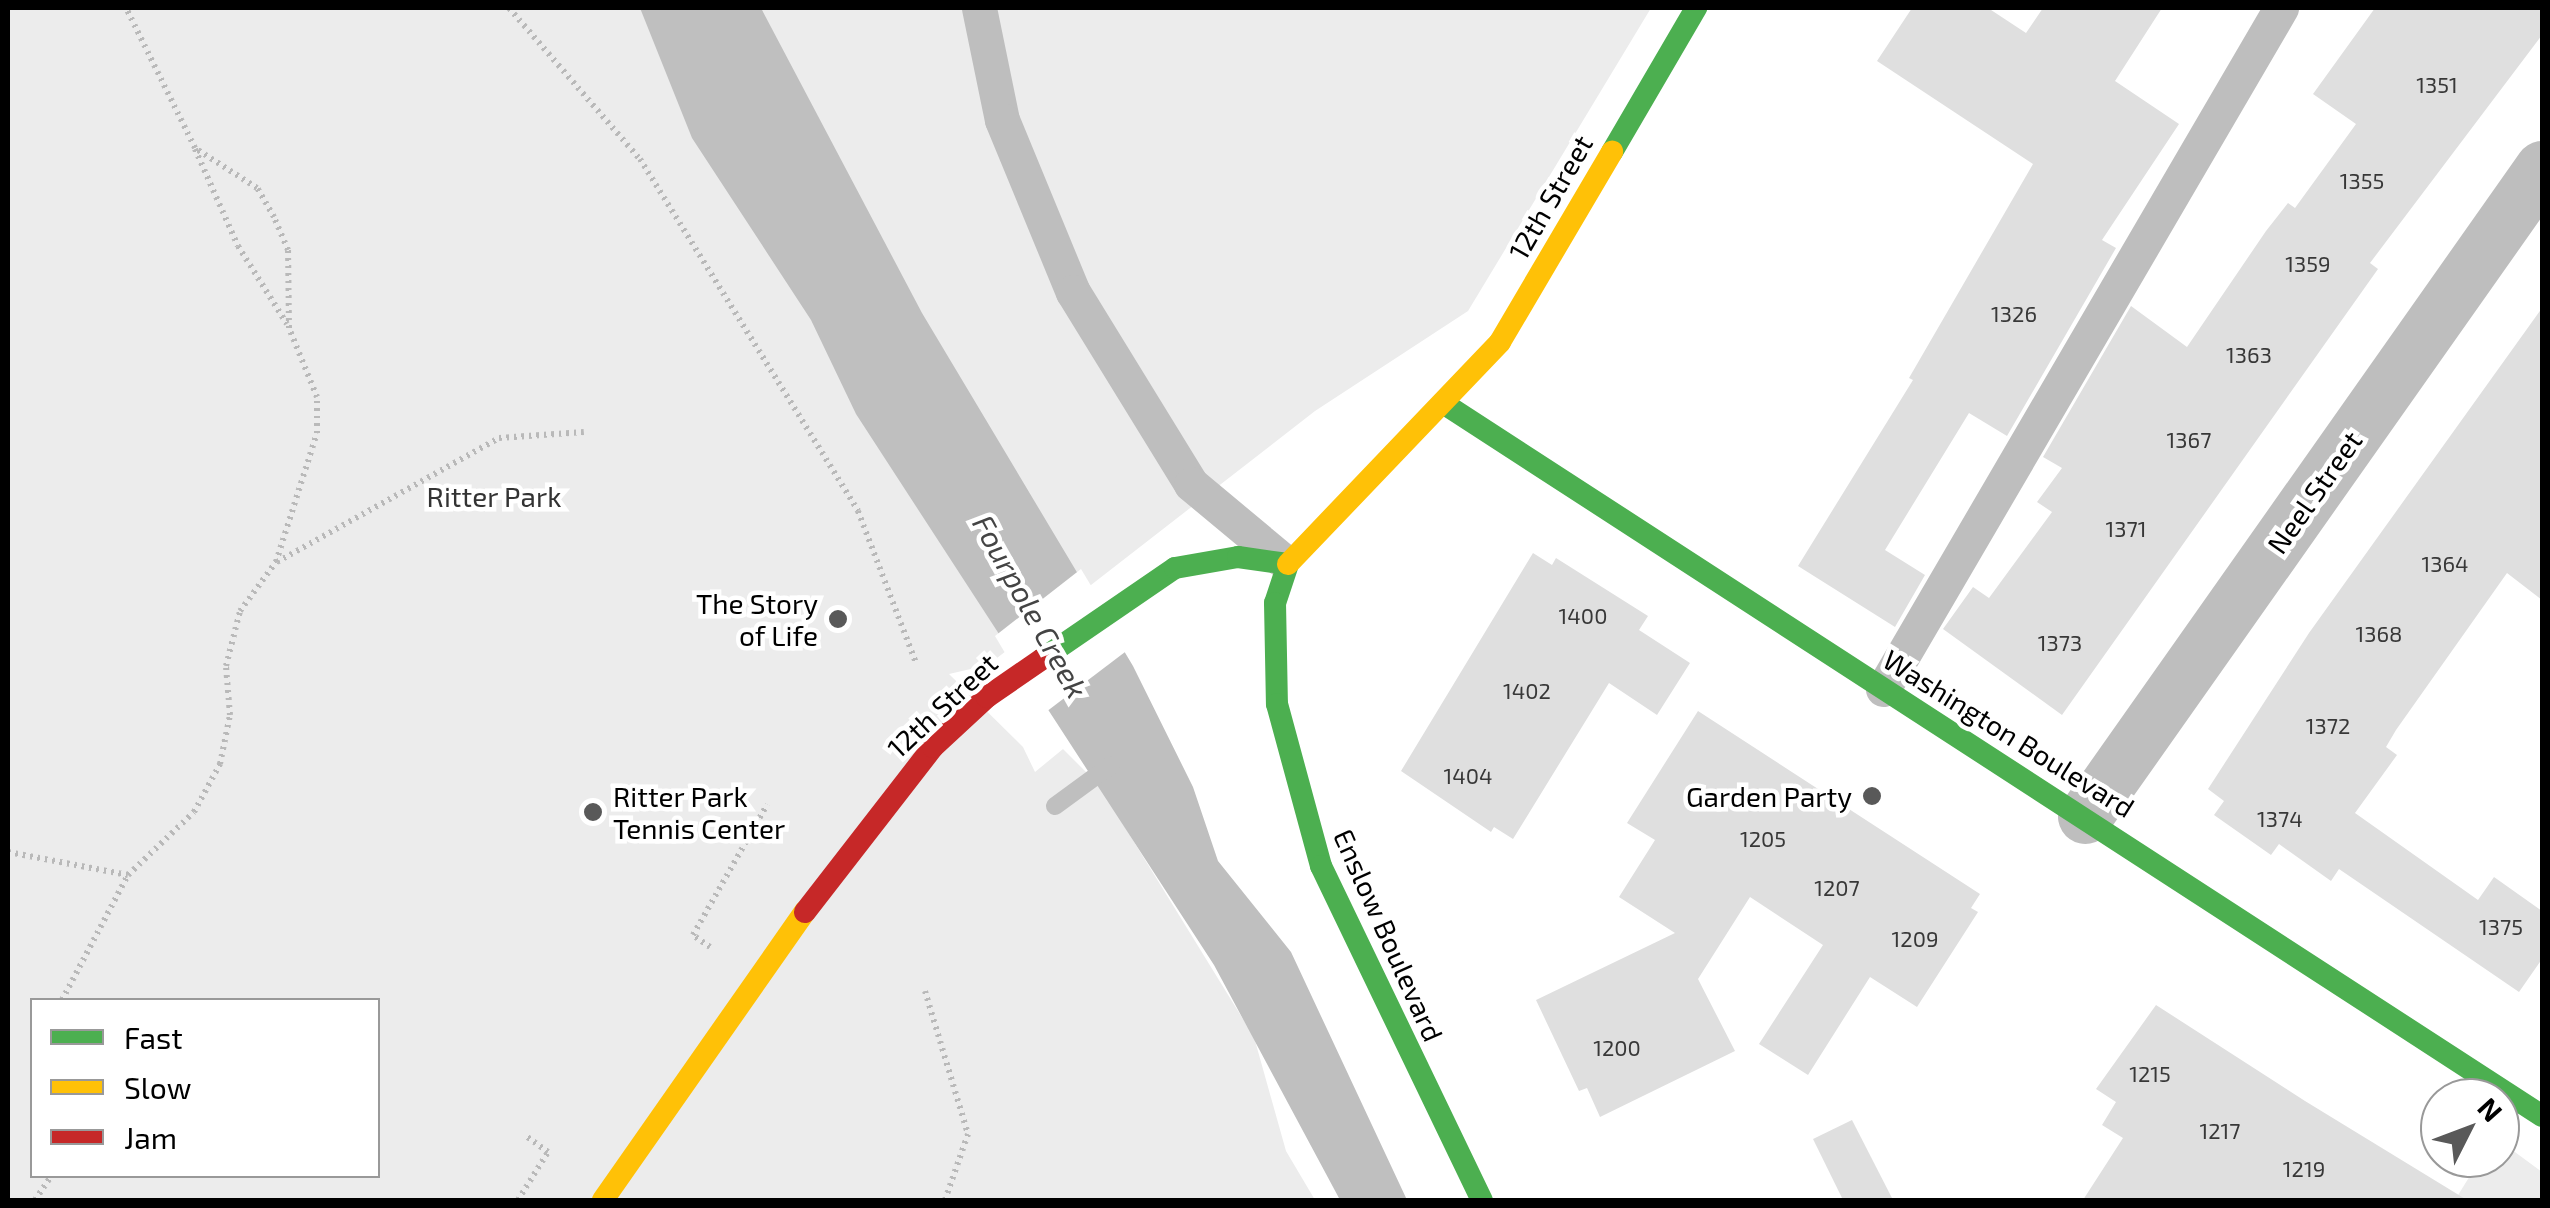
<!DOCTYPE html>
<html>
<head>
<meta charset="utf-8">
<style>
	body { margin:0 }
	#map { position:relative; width:2550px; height:1208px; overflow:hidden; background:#fff; font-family:"Exo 2",sans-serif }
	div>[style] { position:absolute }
	.green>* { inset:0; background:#ececec }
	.water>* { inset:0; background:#bfbfbf }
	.pier>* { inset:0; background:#fff }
	.stream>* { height:18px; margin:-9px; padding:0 9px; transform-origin:9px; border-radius:9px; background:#bfbfbf }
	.building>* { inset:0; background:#dfdfdf }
	.path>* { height:6px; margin-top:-3px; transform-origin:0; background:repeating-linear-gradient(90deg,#b9b9b9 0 2.5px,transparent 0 7.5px) }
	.lane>* { height:35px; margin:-17.5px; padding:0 17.5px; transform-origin:17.5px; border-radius:17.5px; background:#bebebe }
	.street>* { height:55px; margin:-27.5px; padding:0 27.5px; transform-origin:27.5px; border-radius:27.5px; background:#bebebe }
	.fast>* { height:22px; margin:-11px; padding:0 11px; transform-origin:11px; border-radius:11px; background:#4caf50 }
	.slow>* { height:22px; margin:-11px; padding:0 11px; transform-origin:11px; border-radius:11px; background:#ffc107 }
	.jam>* { height:22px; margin:-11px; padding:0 11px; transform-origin:11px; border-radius:11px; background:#c62828 }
	.dots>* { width:28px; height:28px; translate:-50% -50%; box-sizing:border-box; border:5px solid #fff; border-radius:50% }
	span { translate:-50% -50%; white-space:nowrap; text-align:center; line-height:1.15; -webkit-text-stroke:9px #fff; paint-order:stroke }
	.number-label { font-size:22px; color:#383838 }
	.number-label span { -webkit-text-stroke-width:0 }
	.street-label { font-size:28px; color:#000 }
	.park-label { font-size:28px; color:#333 }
	.poi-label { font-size:28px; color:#000 }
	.right { translate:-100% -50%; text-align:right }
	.left { translate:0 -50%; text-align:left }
	.water-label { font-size:30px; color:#444; font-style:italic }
	.frame { position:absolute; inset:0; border:10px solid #000; pointer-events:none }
	.legend { position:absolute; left:30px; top:998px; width:350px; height:180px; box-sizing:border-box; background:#fff; border:2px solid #999; margin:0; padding:12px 18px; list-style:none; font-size:30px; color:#000 }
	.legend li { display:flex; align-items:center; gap:20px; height:50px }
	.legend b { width:50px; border:2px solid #999 }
	.north { position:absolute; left:2420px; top:1078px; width:100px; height:100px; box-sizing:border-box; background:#fff; border:2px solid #999; border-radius:50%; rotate:48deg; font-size:28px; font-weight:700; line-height:40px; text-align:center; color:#000 }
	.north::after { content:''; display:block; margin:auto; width:35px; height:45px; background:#595959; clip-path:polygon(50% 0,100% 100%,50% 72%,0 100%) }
</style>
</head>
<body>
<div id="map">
	<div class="green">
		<i style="clip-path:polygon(evenodd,8px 8px,1651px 8px,1468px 311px,1315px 411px,988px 665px,949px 674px,1023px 747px,1035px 772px,1063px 749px,1099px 785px,1254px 1037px,1286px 1151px,1315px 1200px,8px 1200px,8px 8px,32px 1000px,378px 1000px,378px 1176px,32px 1176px,32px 1000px)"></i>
		<i style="clip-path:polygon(2500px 1141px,2542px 1172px,2542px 1200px,2455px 1200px,2481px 1158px,2500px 1158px)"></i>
	</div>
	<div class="water">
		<i style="clip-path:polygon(640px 8px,761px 8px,922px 313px,1133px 666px,1193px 787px,1218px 861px,1291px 952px,1407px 1200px,1340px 1200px,1214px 965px,856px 414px,811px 320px,692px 138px)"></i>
	</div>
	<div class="pier">
		<i style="clip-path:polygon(1081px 569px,1129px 649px,1042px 715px,995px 636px)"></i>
	</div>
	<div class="stream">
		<i style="left:1055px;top:806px;width:69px;rotate:-36.2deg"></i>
	</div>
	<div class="building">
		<i style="clip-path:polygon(1912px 8px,1988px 8px,2026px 33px,2043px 8px,2162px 8px,2115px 81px,2179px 124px,2102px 240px,2116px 248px,2007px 436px,1969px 413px,1885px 550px,1925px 575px,1895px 627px,1798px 566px,1913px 380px,1909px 378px,2033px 164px,1877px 61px)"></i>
		<i style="clip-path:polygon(2375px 8px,2542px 8px,2542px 35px,2370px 263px,2378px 269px,2062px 715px,1943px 629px,1973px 587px,1989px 598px,2052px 512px,2037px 502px,2062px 468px,2043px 457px,2131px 306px,2187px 347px,2266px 231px,2288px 203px,2295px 208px,2356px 124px,2313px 94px)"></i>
		<i style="clip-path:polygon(2542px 308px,2542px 600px,2507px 573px,2396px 730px,2386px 747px,2397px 755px,2355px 813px,2478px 900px,2494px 877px,2542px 911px,2542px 959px,2519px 992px,2339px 869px,2331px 881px,2279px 844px,2271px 855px,2214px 815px,2224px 801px,2208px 789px,2309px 633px)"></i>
		<i style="clip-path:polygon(1533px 553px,1552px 565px,1556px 558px,1648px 616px,1639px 630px,1690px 663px,1657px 715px,1609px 683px,1513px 839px,1494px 827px,1491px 832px,1401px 771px)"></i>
		<i style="clip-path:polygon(1698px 711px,1980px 894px,1971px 908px,1978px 912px,1917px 1007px,1870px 977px,1808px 1075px,1759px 1044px,1823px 945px,1750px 897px,1698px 979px,1735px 1051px,1600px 1117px,1587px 1088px,1579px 1091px,1536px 1000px,1675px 933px,1619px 897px,1655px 840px,1627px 823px)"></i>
		<i style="clip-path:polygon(2156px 1005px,2305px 1101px,2467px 1200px,2083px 1200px,2123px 1138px,2102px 1125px,2116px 1102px,2096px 1089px)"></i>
		<i style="clip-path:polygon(1852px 1120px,1893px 1200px,1843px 1200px,1813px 1139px)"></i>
	</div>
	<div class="path">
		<i style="left:509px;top:8px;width:200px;rotate:49.1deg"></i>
		<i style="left:640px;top:159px;width:414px;rotate:58.2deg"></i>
		<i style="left:858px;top:511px;width:163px;rotate:69.1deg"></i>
		<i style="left:195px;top:149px;width:106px;rotate:66.1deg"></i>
		<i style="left:238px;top:246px;width:92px;rotate:57.9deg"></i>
		<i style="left:277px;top:562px;width:254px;rotate:-29.2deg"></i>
		<i style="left:499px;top:438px;width:85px;rotate:-4deg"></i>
		<i style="left:8px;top:852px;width:122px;rotate:10.9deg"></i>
		<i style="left:710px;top:947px;width:21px;rotate:-145deg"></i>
		<i style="left:693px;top:935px;width:150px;rotate:-60.4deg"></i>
		<i style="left:925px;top:991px;width:149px;rotate:73.3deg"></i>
		<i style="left:968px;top:1134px;width:70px;rotate:109.2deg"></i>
		<i style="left:62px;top:1000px;width:141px;rotate:-62.2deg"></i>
		<i style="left:128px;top:875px;width:91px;rotate:-43.7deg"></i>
		<i style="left:194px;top:812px;width:55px;rotate:-61.6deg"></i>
		<i style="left:220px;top:764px;width:50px;rotate:-78.5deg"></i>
		<i style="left:230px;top:715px;width:49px;rotate:-94.7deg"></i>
		<i style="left:226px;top:666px;width:57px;rotate:-75.7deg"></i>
		<i style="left:240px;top:611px;width:61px;rotate:-53.7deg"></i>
		<i style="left:276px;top:562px;width:135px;rotate:-72.4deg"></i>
		<i style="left:317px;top:433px;width:36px;rotate:-90deg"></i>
		<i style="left:317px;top:397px;width:74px;rotate:-112.1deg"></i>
		<i style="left:289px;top:328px;width:78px;rotate:-90.7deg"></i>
		<i style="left:288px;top:250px;width:36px;rotate:-113deg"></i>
		<i style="left:274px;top:217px;width:34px;rotate:-120deg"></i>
		<i style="left:257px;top:188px;width:74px;rotate:-147.2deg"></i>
		<i style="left:195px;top:148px;width:156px;rotate:-116.2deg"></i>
		<i style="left:35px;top:1200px;width:29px;rotate:-56deg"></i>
		<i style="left:518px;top:1200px;width:57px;rotate:-58deg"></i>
		<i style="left:548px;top:1152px;width:27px;rotate:-144deg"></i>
	</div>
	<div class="lane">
		<i style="left:979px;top:8px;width:114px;rotate:78.4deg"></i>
		<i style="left:1002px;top:120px;width:186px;rotate:67.6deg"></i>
		<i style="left:1073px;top:292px;width:225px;rotate:58.4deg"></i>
		<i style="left:1191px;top:484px;width:117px;rotate:39.8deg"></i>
		<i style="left:1883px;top:689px;width:789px;rotate:-59.7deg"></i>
	</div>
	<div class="street">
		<i style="left:2085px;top:816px;width:793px;rotate:-54.81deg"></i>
	</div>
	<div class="fast">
		<i style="left:1612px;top:152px;width:167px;rotate:-59.7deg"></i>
		<i style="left:1443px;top:403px;width:1310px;rotate:32.97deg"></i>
		<i style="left:1288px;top:564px;width:41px;rotate:108.4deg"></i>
		<i style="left:1275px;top:603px;width:101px;rotate:88.9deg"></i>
		<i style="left:1277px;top:704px;width:168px;rotate:74.8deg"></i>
		<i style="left:1321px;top:866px;width:371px;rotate:64.3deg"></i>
		<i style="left:1042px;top:659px;width:161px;rotate:-34.4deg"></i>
		<i style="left:1175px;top:568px;width:64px;rotate:-9.9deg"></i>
		<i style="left:1238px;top:557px;width:50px;rotate:8deg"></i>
	</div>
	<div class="slow">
		<i style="left:1288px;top:564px;width:307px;rotate:-46.3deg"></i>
		<i style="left:1500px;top:342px;width:221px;rotate:-59.5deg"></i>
		<i style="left:603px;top:1200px;width:352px;rotate:-55deg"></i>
	</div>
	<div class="jam">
		<i style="left:805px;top:912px;width:209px;rotate:-52.2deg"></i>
		<i style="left:933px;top:747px;width:74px;rotate:-42.8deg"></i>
		<i style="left:987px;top:697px;width:67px;rotate:-34.6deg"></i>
	</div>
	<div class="dots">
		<i style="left:838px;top:619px;background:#595959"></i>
		<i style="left:1872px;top:796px;background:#595959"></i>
		<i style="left:593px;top:812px;background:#595959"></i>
	</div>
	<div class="number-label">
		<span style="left:2437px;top:85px">1351</span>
		<span style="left:2362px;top:181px">1355</span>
		<span style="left:2308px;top:264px">1359</span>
		<span style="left:2014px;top:314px">1326</span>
		<span style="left:2249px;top:355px">1363</span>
		<span style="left:2189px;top:440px">1367</span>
		<span style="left:2126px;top:529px">1371</span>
		<span style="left:2445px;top:564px">1364</span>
		<span style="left:1583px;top:616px">1400</span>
		<span style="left:2379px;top:634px">1368</span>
		<span style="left:2060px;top:643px">1373</span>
		<span style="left:1527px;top:691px">1402</span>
		<span style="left:2328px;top:726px">1372</span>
		<span style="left:1468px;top:776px">1404</span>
		<span style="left:2280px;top:819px">1374</span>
		<span style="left:1763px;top:839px">1205</span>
		<span style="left:1837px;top:888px">1207</span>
		<span style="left:2501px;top:927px">1375</span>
		<span style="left:1915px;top:939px">1209</span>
		<span style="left:1617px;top:1048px">1200</span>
		<span style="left:2150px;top:1074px">1215</span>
		<span style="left:2220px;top:1131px">1217</span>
		<span style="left:2304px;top:1169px">1219</span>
	</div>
	<div class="street-label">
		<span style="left:1550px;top:197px;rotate:-60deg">12th Street</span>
		<span style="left:2314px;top:492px;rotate:-55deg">Neel Street</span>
		<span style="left:942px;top:705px;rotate:-43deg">12th Street</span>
		<span style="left:2009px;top:733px;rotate:32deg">Washington Boulevard</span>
		<span style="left:1389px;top:935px;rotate:66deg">Enslow Boulevard</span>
	</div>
	<div class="park-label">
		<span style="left:494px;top:496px">Ritter Park</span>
	</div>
	<div class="poi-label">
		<span class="right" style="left:818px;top:619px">The Story<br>of Life</span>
		<span class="left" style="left:613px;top:812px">Ritter Park<br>Tennis Center</span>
		<span class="right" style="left:1852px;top:796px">Garden Party</span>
	</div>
	<div class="water-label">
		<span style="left:1031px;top:606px;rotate:61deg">Fourpole Creek</span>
	</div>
	<div class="frame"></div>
	<ul class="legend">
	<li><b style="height:12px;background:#4caf50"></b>Fast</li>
	<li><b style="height:12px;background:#ffc107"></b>Slow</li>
	<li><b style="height:12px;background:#c62828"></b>Jam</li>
	</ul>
	<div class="north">N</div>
</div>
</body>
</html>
